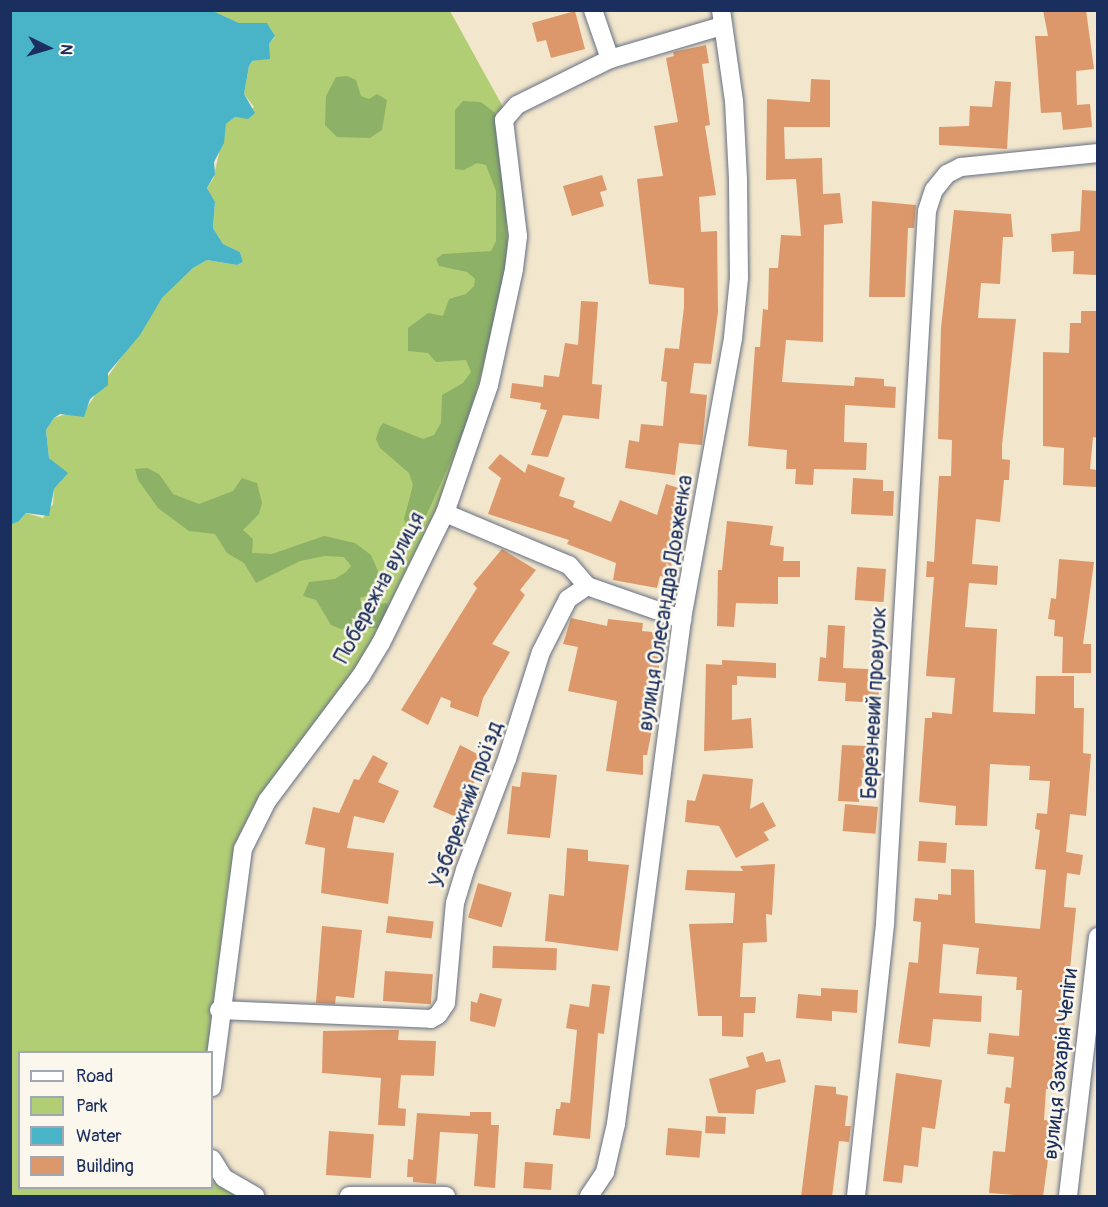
<!DOCTYPE html>
<html>
<head>
<meta charset="utf-8">
<style>
	body { margin:0 }
	#map { position:relative; width:1108px; height:1207px; overflow:hidden; background:#f2e6cc; font-family:Pangolin,sans-serif }
	div>[style] { position:absolute }
	.green>* { inset:0; background:#b2ce74 }
	.forest>* { inset:0; background:#8db166 }
	.water>* { inset:0; background:#49b3c7 }
	.building>* { inset:0; background:#dc986a; transform-origin:0 0 }
	.roads { filter:drop-shadow(0 0 2px #666f84) drop-shadow(0 0 2px #666f84) }
	.street>* { height:18px; margin:-9px; padding:0 9px; transform-origin:9px; border-radius:9px; background:#fff }
	span { translate:-50% -50%; white-space:nowrap; text-align:center; line-height:1.15; -webkit-text-stroke:5px #fbf7ec; paint-order:stroke }
	.street-label { font-size:21px; color:#1b2f5e }
	.frame { position:absolute; inset:0; border:12px solid #1b2f5e; pointer-events:none }
	.legend { position:absolute; left:18px; top:1051px; width:195px; height:138px; box-sizing:border-box; background:#fbf7ec; border:2px solid #a1a7b3; margin:0; padding:8px 10px; list-style:none; font-size:18px; color:#1b2f5e }
	.legend li { display:flex; align-items:center; gap:12px; height:30px }
	.legend b { width:30px; border:2px solid #a1a7b3 }
	.north { position:absolute; left:18px; top:18px; width:60px; height:60px; -webkit-text-stroke:4px #fbf7ec; paint-order:stroke; rotate:95deg; font-size:16px; font-weight:700; line-height:24px; text-align:center; color:#1b2f5e }
	.north::after { content:''; display:block; margin:auto; width:21px; height:27px; background:#1b2f5e; clip-path:polygon(50% 0,100% 100%,50% 72%,0 100%) }
</style>
</head>
<body>
<div id="map">
	<div class="green">
		<i style="clip-path:polygon(213px 11px,450px 11px,503px 107px,513px 239px,472px 426px,396px 607px,238px 848px,228px 884px,210px 1052px,20px 1052px,20px 1188px,212px 1188px,212px 1173px,241px 1196px,11px 1196px,10px 524px,18px 522px,26px 513px,43px 518px,53px 504px,54px 489px,61px 481px,61px 469px,49px 458px,46px 430px,54px 418px,87px 407px,162px 298px,193px 268px,207px 260px,237px 265px,243px 262px,240px 252px,223px 244px,213px 228px,215px 203px,207px 188px,213px 179px,226px 124px,235px 117px,243px 118px,254px 107px,244px 94px,249px 66px,252px 61px,265px 59px,269px 44px,275px 37px,269px 26px,239px 23px)"></i>
	</div>
	<div class="forest">
		<i style="clip-path:polygon(347px 76px,356px 80px,361px 96px,369px 99px,377px 94px,387px 100px,382px 130px,370px 138px,337px 137px,325px 125px,326px 96px,336px 77px)"></i>
		<i style="clip-path:polygon(463px 101px,481px 102px,495px 113px,502px 126px,508px 264px,497px 316px,465px 429px,423px 523px,417px 532px,409px 532px,404px 519px,413px 485px,409px 473px,380px 448px,376px 439px,379px 429px,383px 423px,423px 439px,434px 435px,441px 423px,442px 395px,463px 383px,471px 372px,466px 360px,436px 362px,428px 353px,408px 351px,408px 328px,428px 313px,443px 316px,449px 299px,466px 294px,474px 286px,475px 279px,467px 272px,439px 266px,436px 259px,443px 254px,491px 251px,496px 241px,496px 191px,486px 165px,477px 163px,464px 170px,455px 169px,455px 110px)"></i>
		<i style="clip-path:polygon(147px 468px,159px 474px,173px 494px,199px 504px,233px 491px,242px 478px,257px 483px,262px 503px,259px 514px,243px 530px,253px 539px,252px 553px,272px 554px,324px 536px,355px 543px,371px 555px,382px 580px,377px 592px,360px 598px,362px 607px,386px 603px,390px 609px,387px 618px,377px 628px,341px 629px,331px 625px,316px 600px,303px 596px,309px 582px,335px 579px,346px 572px,351px 566px,344px 557px,325px 556px,300px 561px,256px 583px,244px 563px,227px 553px,215px 534px,189px 531px,158px 508px,138px 480px,135px 469px)"></i>
	</div>
	<div class="water">
		<i style="clip-path:polygon(10px 11px,213px 11px,239px 23px,267px 23px,275px 36px,269px 44px,270px 59px,252px 61px,249px 66px,244px 94px,255px 113px,248px 119px,235px 117px,226px 124px,224px 143px,214px 162px,215px 174px,207px 188px,215px 202px,213px 228px,223px 244px,240px 252px,243px 262px,237px 265px,207px 260px,193px 268px,162px 298px,140px 335px,108px 373px,108px 385px,90px 399px,84px 417px,60px 414px,54px 418px,46px 430px,49px 458px,68px 473px,54px 489px,49px 516px,26px 513px,18px 522px,11px 524px)"></i>
	</div>
	<div class="building">
		<i style="clip-path:polygon(1043px 10px,1086px 10px,1094px 69px,1076px 71px,1077px 105px,1090px 104px,1092px 127px,1063px 130px,1061px 112px,1041px 113px,1035px 36px,1048px 36px)"></i>
		<i style="clip-path:polygon(575px 11px,585px 49px,551px 58px,546px 40px,537px 42px,532px 23px)"></i>
		<i style="clip-path:polygon(706px 45px,709px 63px,702px 64px,710px 125px,705px 126px,716px 195px,699px 197px,701px 232px,717px 231px,718px 312px,711px 364px,694px 363px,690px 393px,707px 395px,702px 445px,679px 443px,675px 475px,625px 468px,629px 440px,639px 442px,641px 424px,663px 426px,667px 382px,661px 381px,665px 348px,679px 349px,684px 307px,684px 288px,649px 284px,637px 179px,663px 176px,654px 126px,678px 122px,666px 58px,674px 56px,673px 52px)"></i>
		<i style="clip-path:polygon(811px 79px,830px 80px,830px 127px,784px 127px,785px 159px,822px 158px,823px 194px,840px 193px,843px 223px,824px 225px,823px 342px,786px 340px,782px 382px,854px 386px,855px 377px,884px 379px,884px 386px,896px 387px,895px 408px,845px 405px,844px 442px,867px 443px,866px 470px,814px 469px,813px 485px,795px 484px,796px 469px,786px 469px,787px 450px,748px 446px,755px 347px,760px 347px,763px 309px,768px 310px,769px 268px,778px 268px,781px 235px,801px 236px,796px 179px,766px 180px,767px 99px,810px 102px)"></i>
		<i style="clip-path:polygon(995px 81px,1011px 82px,1007px 149px,939px 145px,939px 127px,969px 126px,970px 106px,992px 107px)"></i>
		<i style="clip-path:polygon(602px 175px,607px 190px,600px 192px,604px 206px,572px 216px,563px 186px)"></i>
		<i style="clip-path:polygon(1082px 190px,1098px 191px,1098px 275px,1073px 274px,1074px 251px,1052px 252px,1051px 234px,1080px 231px)"></i>
		<i style="clip-path:polygon(872px 201px,916px 205px,914px 228px,908px 228px,905px 297px,869px 297px)"></i>
		<i style="clip-path:polygon(954px 210px,1011px 214px,1013px 237px,1003px 237px,1000px 284px,981px 283px,978px 318px,1016px 319px,1002px 445px,1002px 459px,1010px 460px,1009px 480px,1004px 480px,1000px 522px,976px 519px,972px 564px,998px 566px,997px 585px,969px 583px,965px 627px,997px 629px,993px 712px,1035px 714px,1036px 676px,1074px 676px,1074px 708px,1084px 708px,1083px 753px,1091px 754px,1086px 816px,1070px 814px,1066px 852px,1083px 855px,1080px 875px,1067px 873px,1064px 907px,1076px 908px,1060px 1071px,1057px 1090px,1046px 1089px,1044px 1120px,1053px 1121px,1043px 1197px,989px 1193px,993px 1151px,1005px 1152px,1010px 1104px,1004px 1103px,1006px 1087px,1011px 1088px,1014px 1057px,987px 1054px,989px 1033px,1019px 1036px,1022px 990px,1016px 990px,1017px 977px,976px 974px,979px 948px,943px 944px,939px 993px,982px 996px,981px 1022px,933px 1019px,930px 1047px,898px 1043px,909px 962px,918px 963px,921px 922px,913px 921px,915px 898px,938px 900px,938px 894px,951px 895px,951px 869px,974px 870px,975px 923px,1040px 929px,1046px 870px,1035px 869px,1040px 830px,1035px 829px,1037px 813px,1047px 814px,1050px 781px,1029px 780px,1030px 766px,990px 764px,987px 826px,955px 825px,956px 806px,919px 802px,925px 718px,932px 718px,932px 712px,952px 714px,955px 678px,926px 676px,934px 577px,926px 577px,927px 561px,934px 562px,939px 476px,951px 476px,952px 440px,938px 439px,941px 328px)"></i>
		<i style="clip-path:polygon(581px 301px,598px 302px,592px 384px,602px 385px,599px 419px,563px 415px,548px 457px,531px 455px,547px 410px,540px 409px,541px 403px,510px 398px,512px 383px,543px 387px,544px 375px,559px 377px,565px 343px,578px 345px)"></i>
		<i style="clip-path:polygon(1081px 311px,1098px 311px,1098px 438px,1093px 437px,1090px 469px,1097px 470px,1096px 487px,1063px 485px,1064px 448px,1043px 446px,1043px 352px,1069px 353px,1070px 323px,1081px 323px)"></i>
		<i style="clip-path:polygon(500px 454px,525px 473px,528px 464px,565px 478px,559px 496px,575px 501px,573px 507px,611px 522px,620px 500px,657px 515px,666px 484px,685px 490px,664px 560px,672px 561px,670px 578px,660px 576px,657px 588px,613px 580px,616px 563px,567px 544px,569px 540px,488px 514px,501px 478px,488px 468px)"></i>
		<i style="clip-path:polygon(853px 478px,883px 480px,883px 491px,894px 491px,893px 516px,851px 514px)"></i>
		<i style="clip-path:polygon(727px 521px,773px 526px,770px 545px,784px 547px,783px 561px,800px 561px,800px 577px,778px 577px,778px 604px,736px 603px,734px 627px,717px 626px,718px 570px,722px 570px)"></i>
		<i style="clip-path:polygon(502px 549px,536px 570px,520px 590px,525px 595px,492px 644px,510px 652px,483px 698px,478px 717px,450px 707px,451px 701px,441px 697px,428px 725px,401px 710px,477px 588px,473px 584px)"></i>
		<i style="clip-path:polygon(1059px 559px,1094px 562px,1083px 644px,1091px 644px,1091px 673px,1062px 673px,1063px 637px,1054px 636px,1055px 620px,1048px 619px,1051px 598px,1056px 599px)"></i>
		<i style="left:857px;top:567px;width:29px;height:33px;rotate:4deg"></i>
		<i style="clip-path:polygon(571px 618px,607px 626px,608px 619px,643px 623px,642px 631px,662px 633px,654px 719px,647px 755px,643px 755px,643px 775px,606px 771px,617px 701px,568px 691px,578px 647px,563px 644px)"></i>
		<i style="clip-path:polygon(828px 625px,845px 626px,843px 668px,868px 669px,868px 677px,880px 678px,878px 703px,845px 701px,846px 683px,818px 681px,820px 657px,826px 658px)"></i>
		<i style="clip-path:polygon(722px 660px,776px 663px,776px 678px,737px 676px,737px 685px,732px 685px,732px 720px,751px 718px,753px 748px,704px 751px,706px 664px,722px 665px)"></i>
		<i style="clip-path:polygon(460px 745px,487px 759px,472px 786px,481px 790px,468px 822px,433px 807px)"></i>
		<i style="clip-path:polygon(842px 745px,867px 746px,859px 802px,838px 801px)"></i>
		<i style="clip-path:polygon(373px 755px,388px 763px,378px 782px,399px 791px,384px 823px,354px 816px,347px 848px,394px 853px,388px 904px,321px 893px,325px 848px,305px 844px,313px 807px,339px 813px,354px 779px,359px 780px)"></i>
		<i style="clip-path:polygon(522px 772px,557px 775px,550px 838px,507px 834px,512px 786px,520px 787px)"></i>
		<i style="clip-path:polygon(703px 774px,753px 779px,750px 809px,763px 802px,776px 826px,764px 832px,769px 840px,736px 858px,719px 826px,685px 822px,687px 800px,695px 801px)"></i>
		<i style="left:845px;top:804px;width:33px;height:27px;rotate:5deg"></i>
		<i style="left:919px;top:841px;width:28px;height:20px;rotate:4deg"></i>
		<i style="clip-path:polygon(567px 848px,588px 850px,588px 861px,629px 865px,618px 951px,545px 941px,549px 894px,564px 896px)"></i>
		<i style="clip-path:polygon(775px 864px,772px 915px,766px 914px,767px 942px,743px 943px,740px 997px,756px 997px,755px 1013px,744px 1013px,743px 1037px,722px 1036px,722px 1016px,698px 1016px,689px 924px,733px 923px,735px 893px,685px 890px,687px 870px,743px 871px,740px 866px)"></i>
		<i style="left:478px;top:883px;width:35px;height:36px;rotate:16deg"></i>
		<i style="left:388px;top:916px;width:46px;height:17px;rotate:7deg"></i>
		<i style="clip-path:polygon(322px 926px,362px 930px,354px 998px,336px 996px,335px 1004px,316px 1003px)"></i>
		<i style="left:493px;top:946px;width:64px;height:22px;rotate:2deg"></i>
		<i style="left:385px;top:971px;width:48px;height:30px;rotate:4deg"></i>
		<i style="clip-path:polygon(592px 984px,610px 986px,604px 1034px,598px 1033px,590px 1139px,553px 1135px,556px 1109px,560px 1109px,561px 1102px,570px 1103px,577px 1030px,566px 1028px,570px 1004px,589px 1007px)"></i>
		<i style="clip-path:polygon(821px 988px,858px 990px,857px 1013px,832px 1011px,832px 1021px,796px 1018px,798px 994px,821px 996px)"></i>
		<i style="clip-path:polygon(480px 993px,502px 999px,495px 1027px,470px 1021px,471px 1001px,477px 1003px)"></i>
		<i style="clip-path:polygon(378px 1030px,399px 1030px,398px 1040px,436px 1041px,434px 1076px,401px 1075px,398px 1108px,406px 1109px,405px 1126px,378px 1125px,381px 1078px,322px 1073px,323px 1031px)"></i>
		<i style="clip-path:polygon(763px 1052px,766px 1062px,780px 1059px,786px 1082px,756px 1090px,754px 1114px,718px 1113px,709px 1079px,749px 1067px,746px 1057px)"></i>
		<i style="clip-path:polygon(896px 1073px,942px 1080px,935px 1129px,922px 1127px,918px 1167px,904px 1165px,902px 1183px,883px 1181px)"></i>
		<i style="clip-path:polygon(815px 1085px,836px 1087px,836px 1094px,848px 1096px,845px 1126px,851px 1126px,849px 1142px,839px 1141px,832px 1197px,801px 1197px)"></i>
		<i style="clip-path:polygon(470px 1112px,491px 1112px,491px 1125px,499px 1125px,495px 1188px,474px 1186px,478px 1134px,440px 1132px,436px 1184px,413px 1182px,413px 1177px,407px 1177px,408px 1159px,413px 1160px,417px 1113px,470px 1116px)"></i>
		<i style="left:706px;top:1116px;width:20px;height:17px;rotate:3deg"></i>
		<i style="left:668px;top:1128px;width:34px;height:27px;rotate:5deg"></i>
		<i style="left:329px;top:1131px;width:45px;height:44px;rotate:4deg"></i>
		<i style="left:525px;top:1162px;width:28px;height:26px;rotate:4deg"></i>
	</div>
	<div class="roads">
		<div class="street">
			<i style="left:593px;top:10px;width:52px;rotate:70.9deg"></i>
			<i style="left:445px;top:513px;width:134px;rotate:22.8deg"></i>
			<i style="left:569px;top:565px;width:28px;rotate:49deg"></i>
			<i style="left:587px;top:586px;width:101px;rotate:19.2deg"></i>
			<i style="left:219px;top:1010px;width:212px;rotate:2.4deg"></i>
			<i style="left:431px;top:1019px;width:8px;rotate:-30deg"></i>
			<i style="left:438px;top:1015px;width:14px;rotate:-56deg"></i>
			<i style="left:446px;top:1003px;width:100px;rotate:-84.9deg"></i>
			<i style="left:455px;top:903px;width:34px;rotate:-73deg"></i>
			<i style="left:465px;top:870px;width:119px;rotate:-69.3deg"></i>
			<i style="left:507px;top:759px;width:112px;rotate:-72.4deg"></i>
			<i style="left:541px;top:652px;width:59px;rotate:-63deg"></i>
			<i style="left:568px;top:599px;width:23px;rotate:-34deg"></i>
			<i style="left:212px;top:1087px;width:240px;rotate:-82.6deg"></i>
			<i style="left:243px;top:849px;width:54px;rotate:-63.4deg"></i>
			<i style="left:267px;top:801px;width:156px;rotate:-53.1deg"></i>
			<i style="left:361px;top:676px;width:39px;rotate:-59deg"></i>
			<i style="left:381px;top:643px;width:145px;rotate:-63.8deg"></i>
			<i style="left:445px;top:513px;width:135px;rotate:-71deg"></i>
			<i style="left:489px;top:385px;width:119px;rotate:-77.8deg"></i>
			<i style="left:514px;top:269px;width:33px;rotate:-83deg"></i>
			<i style="left:518px;top:236px;width:117px;rotate:-96.9deg"></i>
			<i style="left:504px;top:120px;width:20px;rotate:-49deg"></i>
			<i style="left:517px;top:105px;width:104px;rotate:-26.3deg"></i>
			<i style="left:610px;top:59px;width:117px;rotate:-16.4deg"></i>
			<i style="left:212px;top:1159px;width:22px;rotate:58deg"></i>
			<i style="left:224px;top:1178px;width:36px;rotate:30deg"></i>
			<i style="left:349px;top:1196px;width:97px"></i>
			<i style="left:589px;top:1196px;width:29px;rotate:-56deg"></i>
			<i style="left:605px;top:1172px;width:49px;rotate:-77.1deg"></i>
			<i style="left:616px;top:1124px;width:509px;rotate:-82.55deg"></i>
			<i style="left:682px;top:619px;width:286px;rotate:-79.7deg"></i>
			<i style="left:733px;top:338px;width:60px;rotate:-84.3deg"></i>
			<i style="left:739px;top:278px;width:99px;rotate:-90.6deg"></i>
			<i style="left:738px;top:179px;width:78px;rotate:-92.9deg"></i>
			<i style="left:734px;top:101px;width:92px;rotate:-98.1deg"></i>
			<i style="left:856px;top:1196px;width:274px;rotate:-83.9deg"></i>
			<i style="left:885px;top:924px;width:714px;rotate:-86.63deg"></i>
			<i style="left:927px;top:211px;width:22px;rotate:-72deg"></i>
			<i style="left:934px;top:190px;width:21px;rotate:-51deg"></i>
			<i style="left:947px;top:174px;width:16px;rotate:-27deg"></i>
			<i style="left:961px;top:167px;width:138px;rotate:-5.8deg"></i>
			<i style="left:1068px;top:1196px;width:261px;rotate:-83.4deg"></i>
		</div>
	</div>
	<div class="street-label">
		<span style="left:380px;top:588px;rotate:-62deg">Побережна вулиця</span>
		<span style="left:666px;top:603px;rotate:-81deg">вулиця Олесандра Довженка</span>
		<span style="left:875px;top:703px;rotate:-87deg">Березневий провулок</span>
		<span style="left:467px;top:805px;rotate:-70deg">Узбережний проїзд</span>
		<span style="left:1061px;top:1064px;rotate:-84deg">вулиця Захарія Чепіги</span>
	</div>
	<div class="frame"></div>
	<ul class="legend">
	<li><b style="height:8px;background:#fff"></b>Road</li>
	<li><b style="height:16px;background:#b2ce74"></b>Park</li>
	<li><b style="height:16px;background:#49b3c7"></b>Water</li>
	<li><b style="height:16px;background:#dc986a"></b>Building</li>
	</ul>
	<div class="north">N</div>
</div>
</body>
</html>
